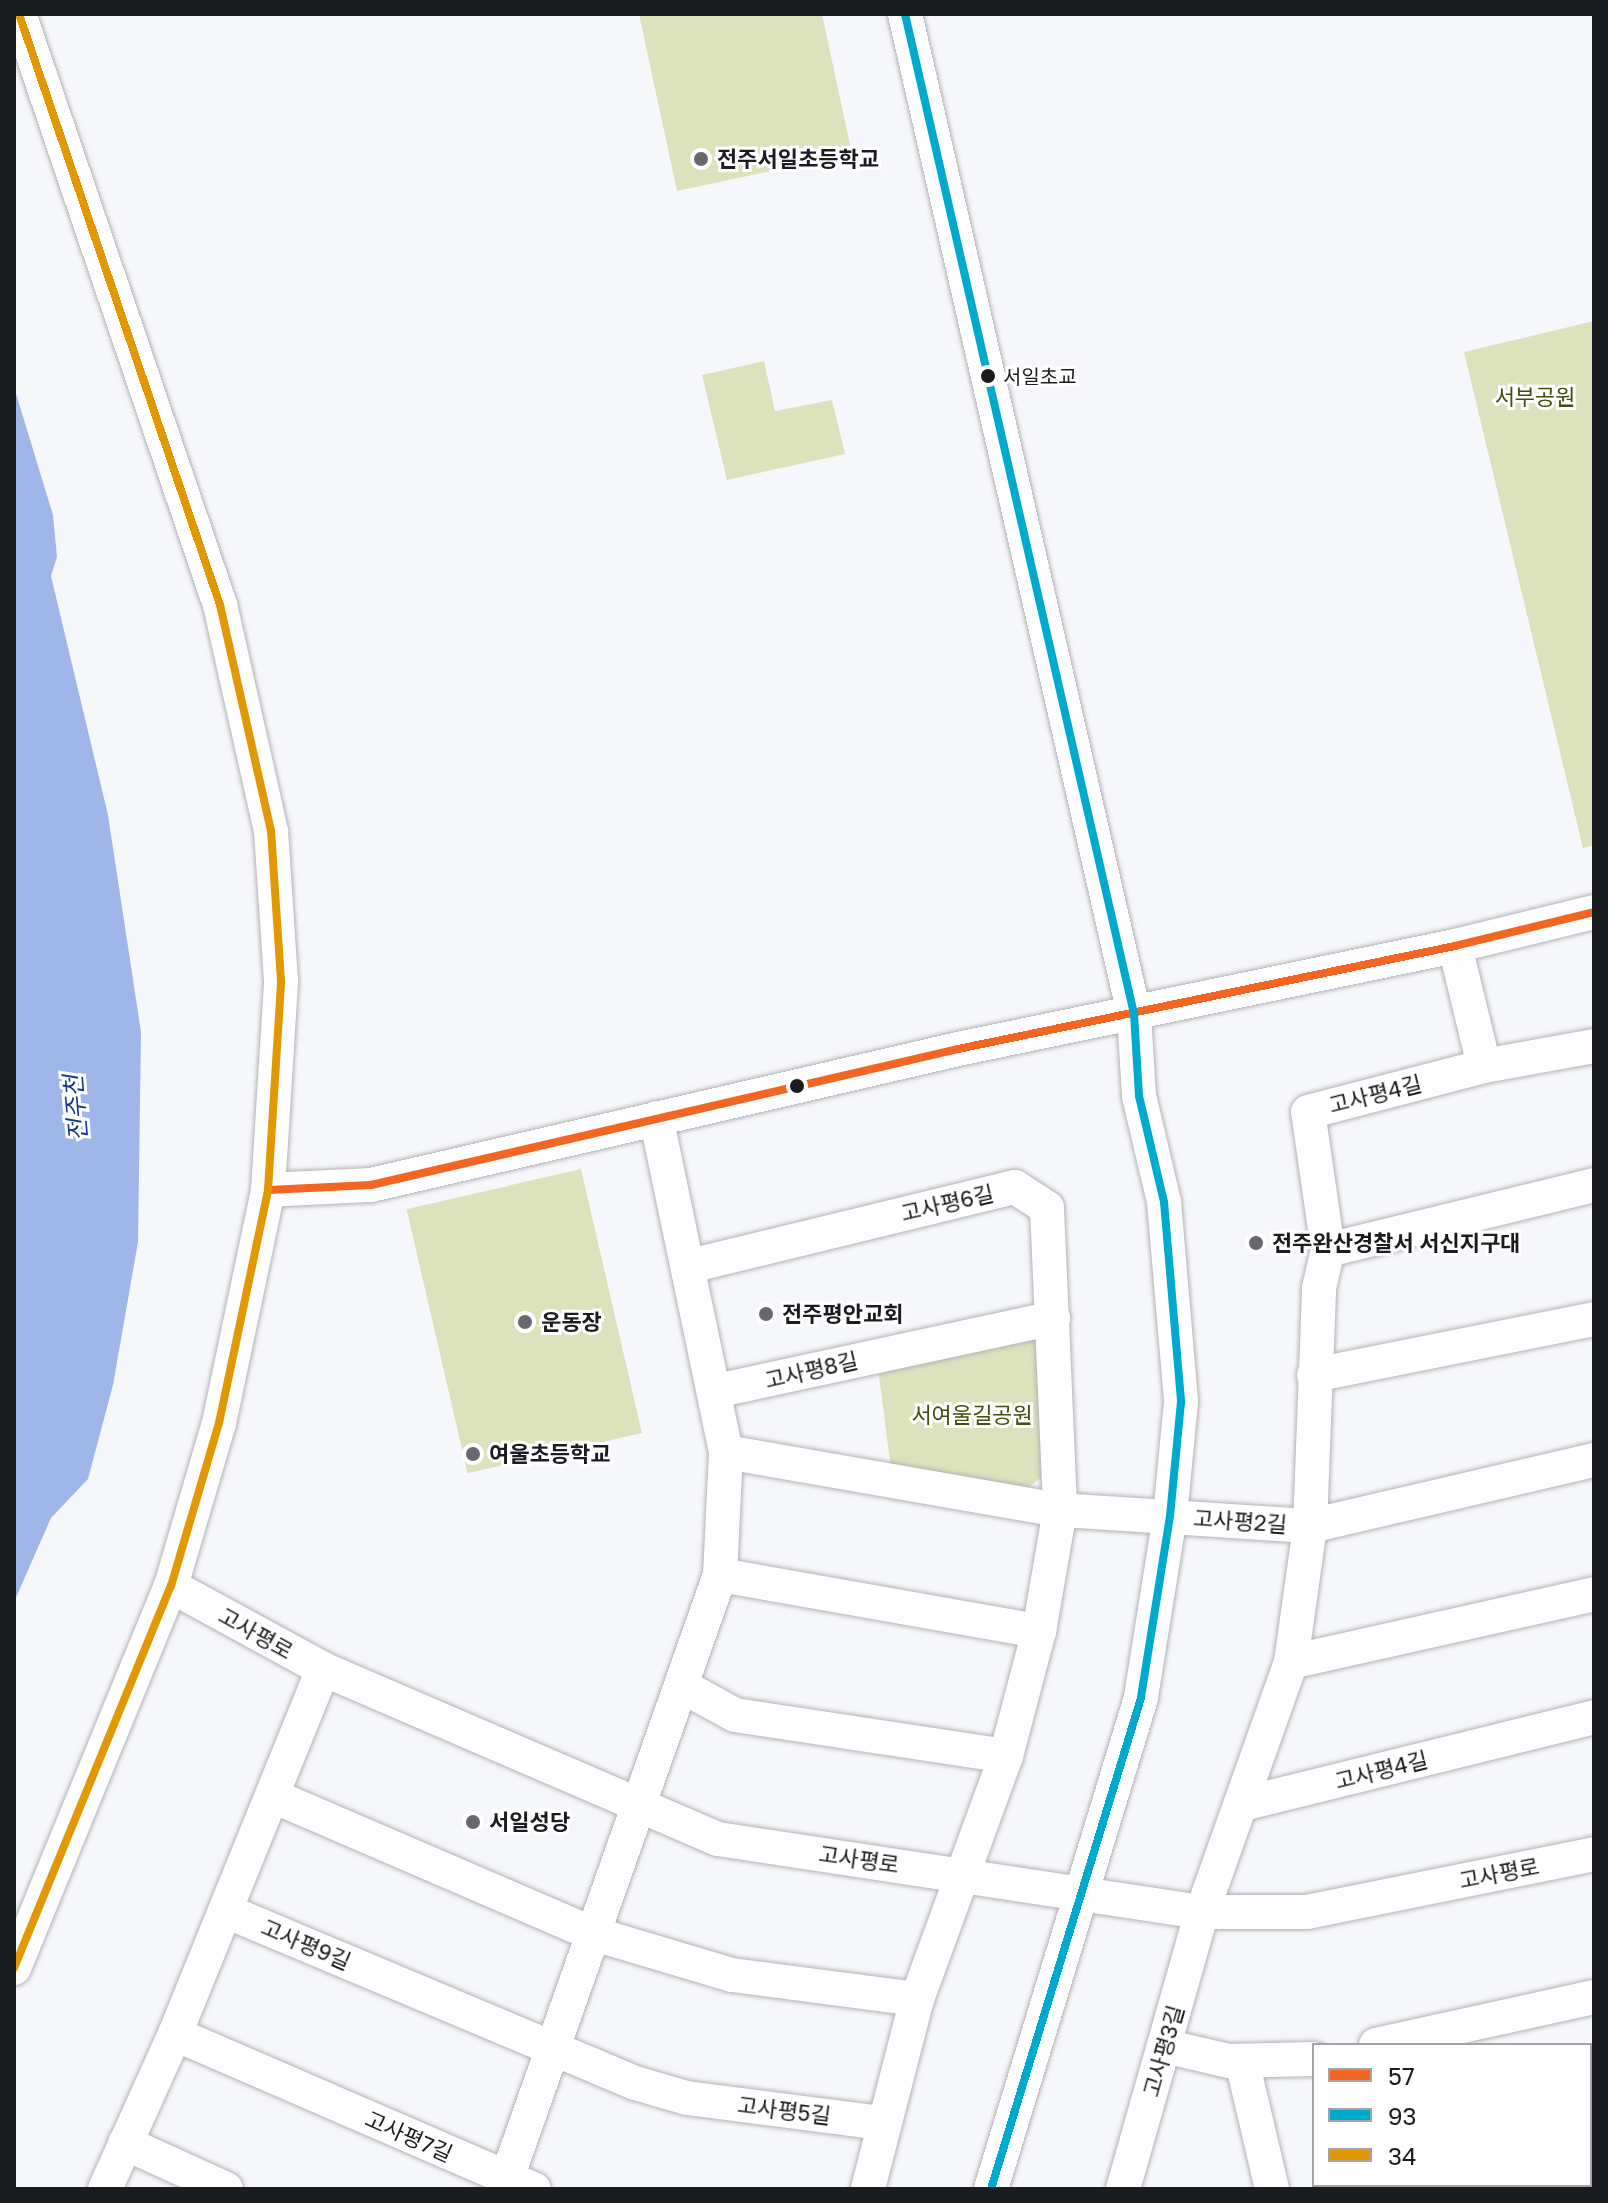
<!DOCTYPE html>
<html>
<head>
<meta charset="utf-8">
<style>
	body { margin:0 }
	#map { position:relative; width:1608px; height:2203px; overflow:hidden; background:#f6f7fb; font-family:"Golos Text","Noto Sans KR",sans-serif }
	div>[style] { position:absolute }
	.green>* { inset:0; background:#dce2bc; transform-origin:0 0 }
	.water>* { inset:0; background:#9eb7e8 }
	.roads { filter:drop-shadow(0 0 2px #b1b2b6) drop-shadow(0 0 2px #b1b2b6) }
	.minor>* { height:34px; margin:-17px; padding:0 17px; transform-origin:17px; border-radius:17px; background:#fefefe }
	.bus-1>* { height:8px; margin:-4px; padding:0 4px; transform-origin:4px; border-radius:4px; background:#f26522 }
	.bus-2>* { height:8px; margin:-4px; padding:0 4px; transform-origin:4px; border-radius:4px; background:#00a9ce }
	.bus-3>* { height:8px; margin:-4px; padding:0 4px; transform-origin:4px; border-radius:4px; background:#e19803 }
	.dots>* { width:22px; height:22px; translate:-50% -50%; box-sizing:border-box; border:4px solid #fff; border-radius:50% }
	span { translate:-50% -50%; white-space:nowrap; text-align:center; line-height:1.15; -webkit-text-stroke:6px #fff; paint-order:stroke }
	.bus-label { font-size:20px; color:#1b1c1f }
	.left { translate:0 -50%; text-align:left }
	.poi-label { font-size:22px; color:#1b1c1f; font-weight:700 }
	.park-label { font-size:22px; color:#454c0c }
	.street-label { font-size:22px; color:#1b1c1f }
	.water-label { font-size:24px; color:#143786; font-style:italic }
	.frame { position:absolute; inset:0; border:16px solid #1b1c1f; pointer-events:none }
	.legend { position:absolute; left:1312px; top:2043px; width:280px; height:144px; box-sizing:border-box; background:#fff; border:2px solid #a4a4a5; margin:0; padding:10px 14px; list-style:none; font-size:24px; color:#1b1c1f }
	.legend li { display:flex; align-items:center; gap:16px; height:40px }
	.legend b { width:40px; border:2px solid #a4a4a5 }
</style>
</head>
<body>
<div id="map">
	<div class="green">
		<i style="clip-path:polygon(639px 14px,822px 14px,852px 154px,677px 191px)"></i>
		<i style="clip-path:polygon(1594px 321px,1594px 845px,1583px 848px,1464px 352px)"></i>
		<i style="clip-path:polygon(764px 361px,775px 411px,832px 400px,845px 454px,727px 480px,702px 375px)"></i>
		<i style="left:581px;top:1169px;width:271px;height:179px;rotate:77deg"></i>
		<i style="clip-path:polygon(1044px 1335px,1048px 1472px,1020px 1494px,892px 1477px,877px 1360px)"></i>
	</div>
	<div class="water">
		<i style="clip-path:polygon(14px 387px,53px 515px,57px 557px,51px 576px,108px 815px,141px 1032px,138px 1242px,113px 1385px,88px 1479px,51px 1518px,14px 1602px)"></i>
	</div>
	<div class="roads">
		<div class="minor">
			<i style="left:905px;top:14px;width:1026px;rotate:77.1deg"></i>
			<i style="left:1134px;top:1014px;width:82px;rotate:86.5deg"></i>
			<i style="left:1139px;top:1096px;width:109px;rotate:76.7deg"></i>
			<i style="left:1164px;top:1202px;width:201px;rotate:85.1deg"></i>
			<i style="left:1181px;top:1402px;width:115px;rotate:95.5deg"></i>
			<i style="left:1170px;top:1516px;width:184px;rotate:99.1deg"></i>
			<i style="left:1141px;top:1698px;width:513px;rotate:106.99deg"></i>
			<i style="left:1455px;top:946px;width:123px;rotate:76.4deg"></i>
			<i style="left:268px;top:1190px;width:103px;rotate:-2.8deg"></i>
			<i style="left:371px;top:1185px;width:603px;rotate:-13.04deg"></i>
			<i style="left:958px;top:1049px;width:508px;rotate:-11.71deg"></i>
			<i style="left:1455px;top:946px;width:143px;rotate:-13.7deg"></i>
			<i style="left:1328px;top:1250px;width:274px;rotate:-13.7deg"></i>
			<i style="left:690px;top:1266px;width:334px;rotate:-13.7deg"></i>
			<i style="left:1015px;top:1187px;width:38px;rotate:33deg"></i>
			<i style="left:1047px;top:1208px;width:302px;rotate:87.5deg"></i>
			<i style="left:1060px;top:1510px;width:123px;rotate:99.8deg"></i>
			<i style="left:1039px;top:1631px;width:129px;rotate:104.8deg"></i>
			<i style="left:1006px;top:1756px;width:259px;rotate:110.1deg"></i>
			<i style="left:917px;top:1999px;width:196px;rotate:104.5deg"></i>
			<i style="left:1314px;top:1375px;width:286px;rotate:-11.3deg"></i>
			<i style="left:716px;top:1391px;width:345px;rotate:-12.2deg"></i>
			<i style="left:726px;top:1452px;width:339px;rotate:9.9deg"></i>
			<i style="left:1060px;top:1510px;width:251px;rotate:3.7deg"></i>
			<i style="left:1310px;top:1526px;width:292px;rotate:-13.1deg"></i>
			<i style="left:720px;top:1575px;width:324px;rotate:10deg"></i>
			<i style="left:171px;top:1586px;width:173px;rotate:28.6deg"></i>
			<i style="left:323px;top:1669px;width:430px;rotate:23.3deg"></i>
			<i style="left:718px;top:1839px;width:489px;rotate:8.6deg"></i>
			<i style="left:1202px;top:1912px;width:105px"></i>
			<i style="left:1307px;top:1912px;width:293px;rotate:-11.4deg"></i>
			<i style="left:1291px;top:1662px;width:311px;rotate:-12.6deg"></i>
			<i style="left:682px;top:1686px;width:60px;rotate:28.7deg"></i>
			<i style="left:735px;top:1715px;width:274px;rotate:8.6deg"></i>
			<i style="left:273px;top:1796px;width:346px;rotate:23.3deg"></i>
			<i style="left:591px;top:1933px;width:147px;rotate:16.6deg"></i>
			<i style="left:732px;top:1975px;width:187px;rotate:7.4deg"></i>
			<i style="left:1243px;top:1804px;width:362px;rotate:-13.9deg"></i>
			<i style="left:226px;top:1911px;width:444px;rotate:22.8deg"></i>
			<i style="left:635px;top:2083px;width:54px;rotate:16.1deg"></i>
			<i style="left:687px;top:2098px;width:197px;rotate:7.3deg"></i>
			<i style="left:14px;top:1968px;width:413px;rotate:-67.7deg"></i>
			<i style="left:171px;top:1586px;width:170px;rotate:-73.6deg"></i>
			<i style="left:219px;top:1423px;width:238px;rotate:-78.1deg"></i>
			<i style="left:268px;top:1190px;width:209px;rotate:-86.4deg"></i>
			<i style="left:281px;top:981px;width:150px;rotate:-93.8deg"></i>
			<i style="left:271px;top:831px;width:232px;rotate:-102.7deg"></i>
			<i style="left:220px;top:605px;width:624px;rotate:-108.78deg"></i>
			<i style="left:175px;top:2034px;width:391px;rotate:23.4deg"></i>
			<i style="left:1376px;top:2045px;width:223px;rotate:-12.4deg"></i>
			<i style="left:1164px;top:2046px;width:67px;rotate:13deg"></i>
			<i style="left:1229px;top:2061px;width:85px;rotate:-1.3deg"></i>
			<i style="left:1242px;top:2061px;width:131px;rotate:76.8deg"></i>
			<i style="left:1590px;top:2131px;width:4px;rotate:-14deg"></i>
			<i style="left:125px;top:2143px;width:111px;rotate:24.5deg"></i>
			<i style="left:105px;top:2189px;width:170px;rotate:-65.7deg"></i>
			<i style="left:175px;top:2034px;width:394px;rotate:-67.9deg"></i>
			<i style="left:503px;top:2189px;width:651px;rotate:-70.54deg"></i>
			<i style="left:720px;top:1575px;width:123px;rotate:-87.2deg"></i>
			<i style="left:726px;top:1452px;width:341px;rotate:-101.8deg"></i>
			<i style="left:1123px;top:2189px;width:288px;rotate:-74.1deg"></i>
			<i style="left:1202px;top:1912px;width:265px;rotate:-70.4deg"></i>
			<i style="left:1291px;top:1662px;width:137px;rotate:-82deg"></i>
			<i style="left:1310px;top:1526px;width:238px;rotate:-87.8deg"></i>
			<i style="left:1319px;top:1288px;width:39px;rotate:-77deg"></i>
			<i style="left:1328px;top:1250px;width:139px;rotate:-98.2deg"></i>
			<i style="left:1308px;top:1112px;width:182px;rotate:-14.6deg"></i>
			<i style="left:1484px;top:1066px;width:112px;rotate:-10.3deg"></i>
			<i style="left:1357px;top:2189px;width:16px;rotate:-14deg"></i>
		</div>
	</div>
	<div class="bus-1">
		<i style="left:268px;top:1190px;width:103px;rotate:-2.8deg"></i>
		<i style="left:371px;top:1185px;width:603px;rotate:-13.04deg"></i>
		<i style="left:958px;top:1049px;width:508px;rotate:-11.71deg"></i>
		<i style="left:1455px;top:946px;width:143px;rotate:-13.7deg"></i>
	</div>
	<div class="bus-2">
		<i style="left:905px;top:14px;width:1026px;rotate:77.1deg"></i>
		<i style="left:1134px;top:1014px;width:82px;rotate:86.5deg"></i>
		<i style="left:1139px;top:1096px;width:109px;rotate:76.7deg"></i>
		<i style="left:1164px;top:1202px;width:201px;rotate:85.1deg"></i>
		<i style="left:1181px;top:1402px;width:115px;rotate:95.5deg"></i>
		<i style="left:1170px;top:1516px;width:184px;rotate:99.1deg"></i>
		<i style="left:1141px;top:1698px;width:513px;rotate:106.99deg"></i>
	</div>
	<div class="bus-3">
		<i style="left:14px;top:1968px;width:413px;rotate:-67.7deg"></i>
		<i style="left:171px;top:1586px;width:170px;rotate:-73.6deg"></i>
		<i style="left:219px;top:1423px;width:238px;rotate:-78.1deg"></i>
		<i style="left:268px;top:1190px;width:209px;rotate:-86.4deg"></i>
		<i style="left:281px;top:981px;width:150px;rotate:-93.8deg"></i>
		<i style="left:271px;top:831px;width:232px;rotate:-102.7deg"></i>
		<i style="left:220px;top:605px;width:624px;rotate:-108.78deg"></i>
	</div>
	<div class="dots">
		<i style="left:701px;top:159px;background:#68696c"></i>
		<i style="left:988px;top:376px;background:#1b1c1f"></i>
		<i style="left:797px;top:1086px;background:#1b1c1f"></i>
		<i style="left:1256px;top:1243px;background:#68696c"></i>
		<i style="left:766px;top:1314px;background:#68696c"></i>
		<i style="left:525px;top:1322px;background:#68696c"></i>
		<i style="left:473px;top:1454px;background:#68696c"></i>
		<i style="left:473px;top:1822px;background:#68696c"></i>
	</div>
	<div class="bus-label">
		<span class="left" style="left:1003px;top:376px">서일초교</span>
	</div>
	<div class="poi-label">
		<span class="left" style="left:717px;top:159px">전주서일초등학교</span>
		<span class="left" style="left:1272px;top:1243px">전주완산경찰서 서신지구대</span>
		<span class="left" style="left:782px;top:1314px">전주평안교회</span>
		<span class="left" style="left:541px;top:1322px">운동장</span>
		<span class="left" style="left:489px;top:1454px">여울초등학교</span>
		<span class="left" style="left:489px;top:1822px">서일성당</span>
	</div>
	<div class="park-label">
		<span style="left:1535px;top:397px">서부공원</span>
		<span style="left:972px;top:1415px">서여울길공원</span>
	</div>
	<div class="street-label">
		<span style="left:1375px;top:1094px;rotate:-14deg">고사평4길</span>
		<span style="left:947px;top:1203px;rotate:-13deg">고사평6길</span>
		<span style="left:811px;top:1370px;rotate:-13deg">고사평8길</span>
		<span style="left:1240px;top:1521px;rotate:4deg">고사평2길</span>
		<span style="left:256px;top:1633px;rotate:29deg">고사평로</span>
		<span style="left:1381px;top:1770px;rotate:-14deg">고사평4길</span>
		<span style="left:859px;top:1859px;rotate:8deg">고사평로</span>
		<span style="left:1499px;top:1873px;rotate:-11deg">고사평로</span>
		<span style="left:306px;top:1944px;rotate:23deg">고사평9길</span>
		<span style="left:1163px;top:2051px;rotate:-74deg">고사평3길</span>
		<span style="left:784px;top:2110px;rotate:7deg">고사평5길</span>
		<span style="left:409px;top:2136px;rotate:24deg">고사평7길</span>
	</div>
	<div class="water-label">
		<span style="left:75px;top:1108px;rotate:-95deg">전주천</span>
	</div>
	<div class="frame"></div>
	<ul class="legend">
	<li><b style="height:10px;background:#f26522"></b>57</li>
	<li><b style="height:10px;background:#00a9ce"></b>93</li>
	<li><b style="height:10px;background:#e19803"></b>34</li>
	</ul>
</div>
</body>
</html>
